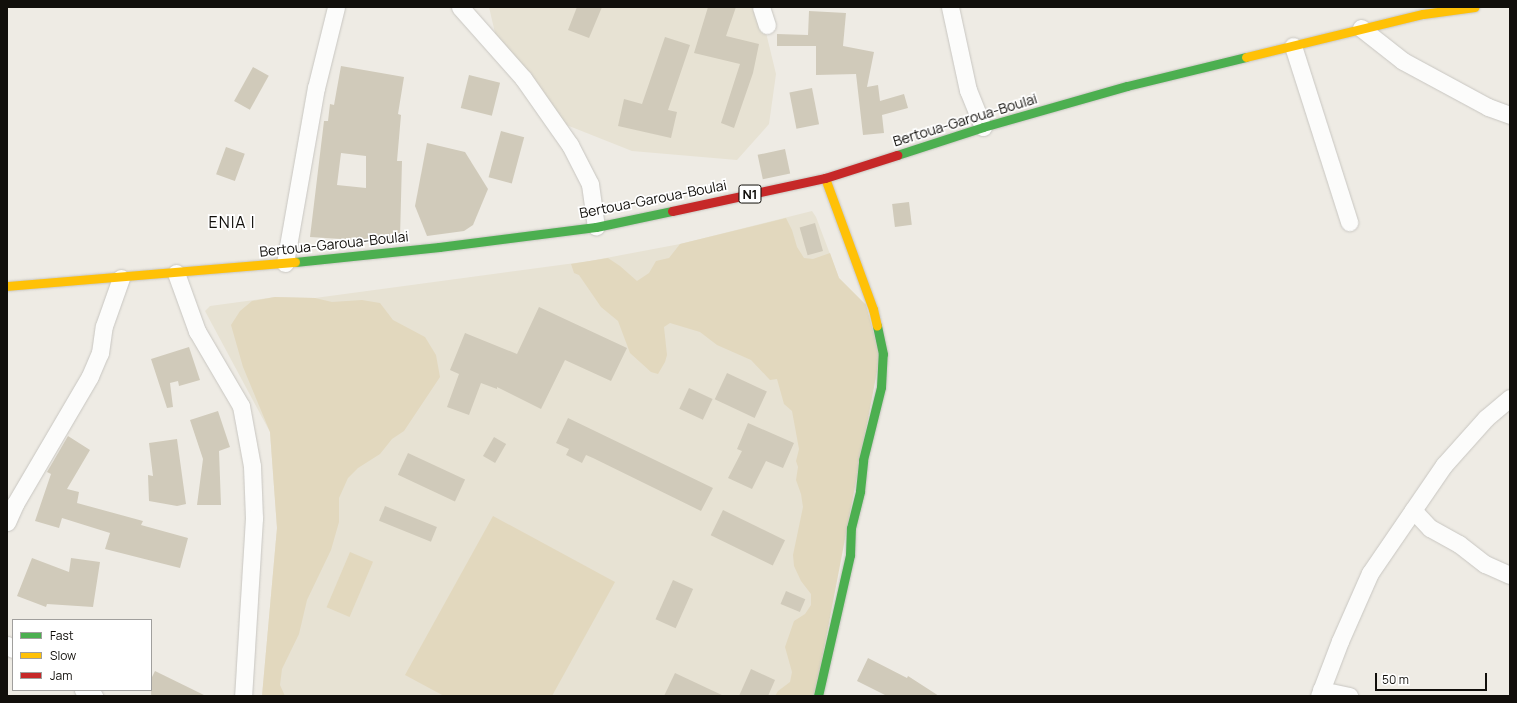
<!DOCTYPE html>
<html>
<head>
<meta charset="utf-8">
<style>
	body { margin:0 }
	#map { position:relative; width:1517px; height:703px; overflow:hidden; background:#eeebe4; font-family:Manrope,sans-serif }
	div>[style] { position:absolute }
	.built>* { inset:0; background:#e7e2d3 }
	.green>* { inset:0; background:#e2d8be; transform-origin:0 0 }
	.building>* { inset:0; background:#d0caba; transform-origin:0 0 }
	.roads { filter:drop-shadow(0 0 1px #c8c6c1) drop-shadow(0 0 1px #c8c6c1) }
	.street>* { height:17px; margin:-8.5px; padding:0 8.5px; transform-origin:8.5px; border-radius:8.5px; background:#fcfcfb }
	.fast>* { height:9px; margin:-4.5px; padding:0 4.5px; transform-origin:4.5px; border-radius:4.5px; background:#4caf50 }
	.slow>* { height:9px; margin:-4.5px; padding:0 4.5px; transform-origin:4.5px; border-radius:4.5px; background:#ffc107 }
	.jam>* { height:9px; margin:-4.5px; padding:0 4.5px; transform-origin:4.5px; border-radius:4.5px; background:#c62828 }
	span { translate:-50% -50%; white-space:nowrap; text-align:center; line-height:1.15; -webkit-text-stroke:3.5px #fff; paint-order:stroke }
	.shield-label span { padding:1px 3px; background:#fff; border:1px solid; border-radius:3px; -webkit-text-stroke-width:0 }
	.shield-label { font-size:13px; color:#110f0b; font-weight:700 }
	.street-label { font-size:14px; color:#110f0b }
	.quarter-label { font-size:16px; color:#110f0b; letter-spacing:1px }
	.frame { position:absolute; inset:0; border:8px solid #110f0b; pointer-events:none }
	.legend { position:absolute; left:12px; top:619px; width:140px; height:72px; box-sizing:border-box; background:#fff; border:1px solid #a09f9d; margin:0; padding:5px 7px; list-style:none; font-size:12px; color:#110f0b }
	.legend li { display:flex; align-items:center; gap:8px; height:20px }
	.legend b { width:20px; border:1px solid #a09f9d }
	.scale { position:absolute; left:1375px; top:673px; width:112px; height:18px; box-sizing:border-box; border:2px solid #110f0b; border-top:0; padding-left:5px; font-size:12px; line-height:14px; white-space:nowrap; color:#110f0b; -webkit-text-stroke:3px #fff; paint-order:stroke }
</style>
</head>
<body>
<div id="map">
	<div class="built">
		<i style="clip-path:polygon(489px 7px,762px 7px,762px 16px,776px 74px,769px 124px,737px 160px,632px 151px,564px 124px,501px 59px)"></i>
		<i style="clip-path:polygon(812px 211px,816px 217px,839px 278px,866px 305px,815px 696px,262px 696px,277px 528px,270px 432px,205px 311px,210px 306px,275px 297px,315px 298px,590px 261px,680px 244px)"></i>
	</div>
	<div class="green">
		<i style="clip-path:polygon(786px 218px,792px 230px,797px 247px,804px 258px,813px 259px,830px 253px,839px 278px,866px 305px,880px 356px,815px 696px,775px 696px,778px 691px,790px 682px,792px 672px,785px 647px,794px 621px,805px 614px,811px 605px,811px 594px,801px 581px,794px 566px,793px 555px,803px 507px,801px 494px,796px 480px,798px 467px,796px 461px,799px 449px,792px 411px,784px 404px,777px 379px,770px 380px,751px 360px,717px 345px,700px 332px,670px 323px,664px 327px,667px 355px,665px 362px,658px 374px,651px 372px,630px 353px,618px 321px,601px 307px,579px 275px,574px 273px,571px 264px,608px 258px,620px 266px,637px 281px,649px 273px,656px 261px,669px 258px,680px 244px)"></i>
		<i style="clip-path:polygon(275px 297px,315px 298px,332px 302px,362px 300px,380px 303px,393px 320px,425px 337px,436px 355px,440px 377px,404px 431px,392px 439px,380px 454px,358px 468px,348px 478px,339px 498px,339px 522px,331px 550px,307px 600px,299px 634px,282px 669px,280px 685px,285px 696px,262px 696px,277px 528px,270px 432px,243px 367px,231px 325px,240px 311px,252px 301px)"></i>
		<i style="clip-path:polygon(493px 516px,615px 582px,552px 696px,444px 696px,405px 675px)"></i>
		<i style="left:350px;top:552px;width:25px;height:60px;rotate:23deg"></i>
	</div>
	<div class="building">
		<i style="clip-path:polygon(577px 7px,602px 7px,589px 38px,568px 30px)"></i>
		<i style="clip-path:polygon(708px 7px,736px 7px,726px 36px,759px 44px,753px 73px,734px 128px,721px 123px,740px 64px,694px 53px)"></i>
		<i style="clip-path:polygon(809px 11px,846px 13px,843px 46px,874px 52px,867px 87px,878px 85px,880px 101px,904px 94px,908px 108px,882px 115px,884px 133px,863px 135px,856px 74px,816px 75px,816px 46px,777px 46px,777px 34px,808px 35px)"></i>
		<i style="clip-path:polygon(665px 37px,690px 45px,668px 110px,677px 112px,671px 138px,618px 126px,624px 99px,642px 104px)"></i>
		<i style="clip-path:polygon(evenodd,341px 66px,404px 77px,398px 114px,401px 115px,397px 161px,402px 161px,400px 238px,372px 241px,310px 237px,324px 121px,328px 121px,330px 104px,334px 105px,341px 66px,341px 153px,366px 156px,366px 188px,337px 185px,341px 153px)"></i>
		<i style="left:253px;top:67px;width:18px;height:39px;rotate:29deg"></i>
		<i style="left:469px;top:75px;width:32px;height:34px;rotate:14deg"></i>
		<i style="left:812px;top:88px;width:37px;height:23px;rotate:79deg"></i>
		<i style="left:501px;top:131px;width:24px;height:48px;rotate:15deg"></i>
		<i style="clip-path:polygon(427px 143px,465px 152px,488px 189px,473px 225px,464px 231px,427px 236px,415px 206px)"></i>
		<i style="left:226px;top:147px;width:20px;height:29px;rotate:20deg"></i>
		<i style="left:785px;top:149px;width:25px;height:28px;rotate:78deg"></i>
		<i style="left:909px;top:202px;width:23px;height:17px;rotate:83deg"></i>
		<i style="left:815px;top:223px;width:29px;height:16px;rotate:74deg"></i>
		<i style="clip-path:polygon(539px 307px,627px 348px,611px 381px,565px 360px,541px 409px,497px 387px,497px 389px,481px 383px,469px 415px,447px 407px,459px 374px,450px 370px,465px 333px,517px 354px)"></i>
		<i style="clip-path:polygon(189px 347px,200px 380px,179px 386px,178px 381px,170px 383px,173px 407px,167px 408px,151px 359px)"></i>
		<i style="left:727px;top:373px;width:44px;height:29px;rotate:25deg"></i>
		<i style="left:689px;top:388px;width:26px;height:23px;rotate:25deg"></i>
		<i style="clip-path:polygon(218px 411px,230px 447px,219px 451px,221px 505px,197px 505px,203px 459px,190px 420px)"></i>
		<i style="clip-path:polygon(568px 418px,713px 488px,701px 511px,593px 458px,586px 455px,582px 463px,566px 455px,569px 449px,556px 443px)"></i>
		<i style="clip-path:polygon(748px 423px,794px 443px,783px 468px,766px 461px,752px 489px,728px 478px,742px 451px,737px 449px)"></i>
		<i style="clip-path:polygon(68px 436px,90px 450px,67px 489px,79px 492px,77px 503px,143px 521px,141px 525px,188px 538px,180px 568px,105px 549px,110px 533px,62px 518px,59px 528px,35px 521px,51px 474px,47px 472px)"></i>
		<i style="left:494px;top:437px;width:14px;height:22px;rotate:30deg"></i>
		<i style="clip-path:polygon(177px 439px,186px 504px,177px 506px,149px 501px,148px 475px,153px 476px,149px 443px)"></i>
		<i style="left:408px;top:453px;width:63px;height:24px;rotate:25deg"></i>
		<i style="left:385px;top:506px;width:56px;height:16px;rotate:22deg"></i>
		<i style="left:723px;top:510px;width:69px;height:28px;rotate:26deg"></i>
		<i style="clip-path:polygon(32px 558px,69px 572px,71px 558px,100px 562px,93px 607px,47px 604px,46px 607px,17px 596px)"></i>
		<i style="left:673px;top:580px;width:22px;height:43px;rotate:24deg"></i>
		<i style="left:786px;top:591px;width:21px;height:14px;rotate:23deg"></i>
		<i style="clip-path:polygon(868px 658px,907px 678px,908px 676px,939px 696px,887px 696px,857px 681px)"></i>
		<i style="clip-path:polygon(751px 669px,775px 680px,768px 696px,739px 696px)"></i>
		<i style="clip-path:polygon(155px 671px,206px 696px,151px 696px,151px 679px)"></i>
		<i style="clip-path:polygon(675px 673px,724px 696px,664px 696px)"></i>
	</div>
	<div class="roads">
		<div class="street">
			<i style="left:460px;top:7px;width:95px;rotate:48.4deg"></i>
			<i style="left:523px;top:78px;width:82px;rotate:55deg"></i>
			<i style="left:570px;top:145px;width:44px;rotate:62.9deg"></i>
			<i style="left:590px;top:184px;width:43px;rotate:82.1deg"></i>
			<i style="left:761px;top:7px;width:19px;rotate:72deg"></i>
			<i style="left:950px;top:7px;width:85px;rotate:77.8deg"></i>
			<i style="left:968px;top:90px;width:40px;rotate:68deg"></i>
			<i style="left:1361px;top:28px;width:53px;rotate:38.2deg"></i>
			<i style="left:1403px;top:61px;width:97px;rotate:28.4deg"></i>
			<i style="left:1488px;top:107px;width:23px;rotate:20deg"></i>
			<i style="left:1293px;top:46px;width:185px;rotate:72.3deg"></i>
			<i style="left:285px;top:263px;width:178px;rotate:-80deg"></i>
			<i style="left:316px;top:88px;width:83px;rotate:-76.1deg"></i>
			<i style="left:176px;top:273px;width:62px;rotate:70.1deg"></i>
			<i style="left:197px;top:331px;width:87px;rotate:59.6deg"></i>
			<i style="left:241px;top:406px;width:61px;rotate:79.6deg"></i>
			<i style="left:252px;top:466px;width:52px;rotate:87.8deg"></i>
			<i style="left:254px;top:518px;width:178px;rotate:93.5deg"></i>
			<i style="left:1413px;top:510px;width:25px;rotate:47deg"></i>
			<i style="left:1430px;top:528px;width:33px;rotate:29deg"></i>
			<i style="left:1459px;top:544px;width:33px;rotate:38deg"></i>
			<i style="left:1485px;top:564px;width:27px;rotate:24deg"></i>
			<i style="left:7px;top:522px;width:20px;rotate:-66deg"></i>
			<i style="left:15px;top:504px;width:148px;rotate:-59.6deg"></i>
			<i style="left:90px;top:376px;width:25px;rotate:-67deg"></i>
			<i style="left:100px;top:353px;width:27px;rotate:-82deg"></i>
			<i style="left:104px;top:326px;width:51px;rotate:-70.5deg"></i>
			<i style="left:7px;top:645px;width:7px;rotate:34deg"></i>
			<i style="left:83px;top:690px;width:13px;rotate:29deg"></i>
			<i style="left:1321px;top:690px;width:29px;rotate:12deg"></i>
			<i style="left:1319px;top:696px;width:59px;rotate:-69.1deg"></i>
			<i style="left:1340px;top:641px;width:74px;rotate:-66.2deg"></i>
			<i style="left:1370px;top:573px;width:131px;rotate:-55.6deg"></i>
			<i style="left:1444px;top:465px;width:63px;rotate:-48.2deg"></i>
			<i style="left:1486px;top:418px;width:31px;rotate:-40deg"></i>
		</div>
		<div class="fast">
			<i style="left:897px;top:155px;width:90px;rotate:-18deg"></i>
			<i style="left:983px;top:127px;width:150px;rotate:-15.9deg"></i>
			<i style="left:1127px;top:86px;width:122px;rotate:-13.7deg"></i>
			<i style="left:295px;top:262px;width:145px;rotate:-5.9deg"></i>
			<i style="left:439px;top:247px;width:158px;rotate:-7.3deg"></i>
			<i style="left:596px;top:227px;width:78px;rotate:-11.9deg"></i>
			<i style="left:818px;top:696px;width:145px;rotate:-77.2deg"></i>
			<i style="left:850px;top:555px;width:27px;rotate:-88deg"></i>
			<i style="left:851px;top:528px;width:38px;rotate:-76deg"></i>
			<i style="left:860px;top:491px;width:31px;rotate:-84deg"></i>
			<i style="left:863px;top:460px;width:75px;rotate:-76.1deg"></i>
			<i style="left:881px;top:387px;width:33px;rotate:-87deg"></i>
			<i style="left:883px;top:354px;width:29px;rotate:-102deg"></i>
		</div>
		<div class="slow">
			<i style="left:1246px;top:57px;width:182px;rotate:-13.7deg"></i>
			<i style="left:1423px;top:14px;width:52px;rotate:-7.7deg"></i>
			<i style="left:825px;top:178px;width:140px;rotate:69.9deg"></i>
			<i style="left:873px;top:309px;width:17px;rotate:77deg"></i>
			<i style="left:7px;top:286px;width:289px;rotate:-4.8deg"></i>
		</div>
		<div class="jam">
			<i style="left:672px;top:211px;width:157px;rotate:-12.2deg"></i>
			<i style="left:825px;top:178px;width:76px;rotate:-17.7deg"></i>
		</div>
	</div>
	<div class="shield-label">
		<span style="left:750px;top:194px">N1</span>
	</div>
	<div class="street-label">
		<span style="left:965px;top:120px;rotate:-17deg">Bertoua-Garoua-Boulai</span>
		<span style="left:653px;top:199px;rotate:-11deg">Bertoua-Garoua-Boulai</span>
		<span style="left:334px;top:244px;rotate:-6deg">Bertoua-Garoua-Boulai</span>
	</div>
	<div class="quarter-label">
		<span style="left:232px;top:222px">ENIA I</span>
	</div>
	<div class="frame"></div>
	<ul class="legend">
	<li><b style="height:5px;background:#4caf50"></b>Fast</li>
	<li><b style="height:5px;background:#ffc107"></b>Slow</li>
	<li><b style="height:5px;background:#c62828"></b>Jam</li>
	</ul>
	<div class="scale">50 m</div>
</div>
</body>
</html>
